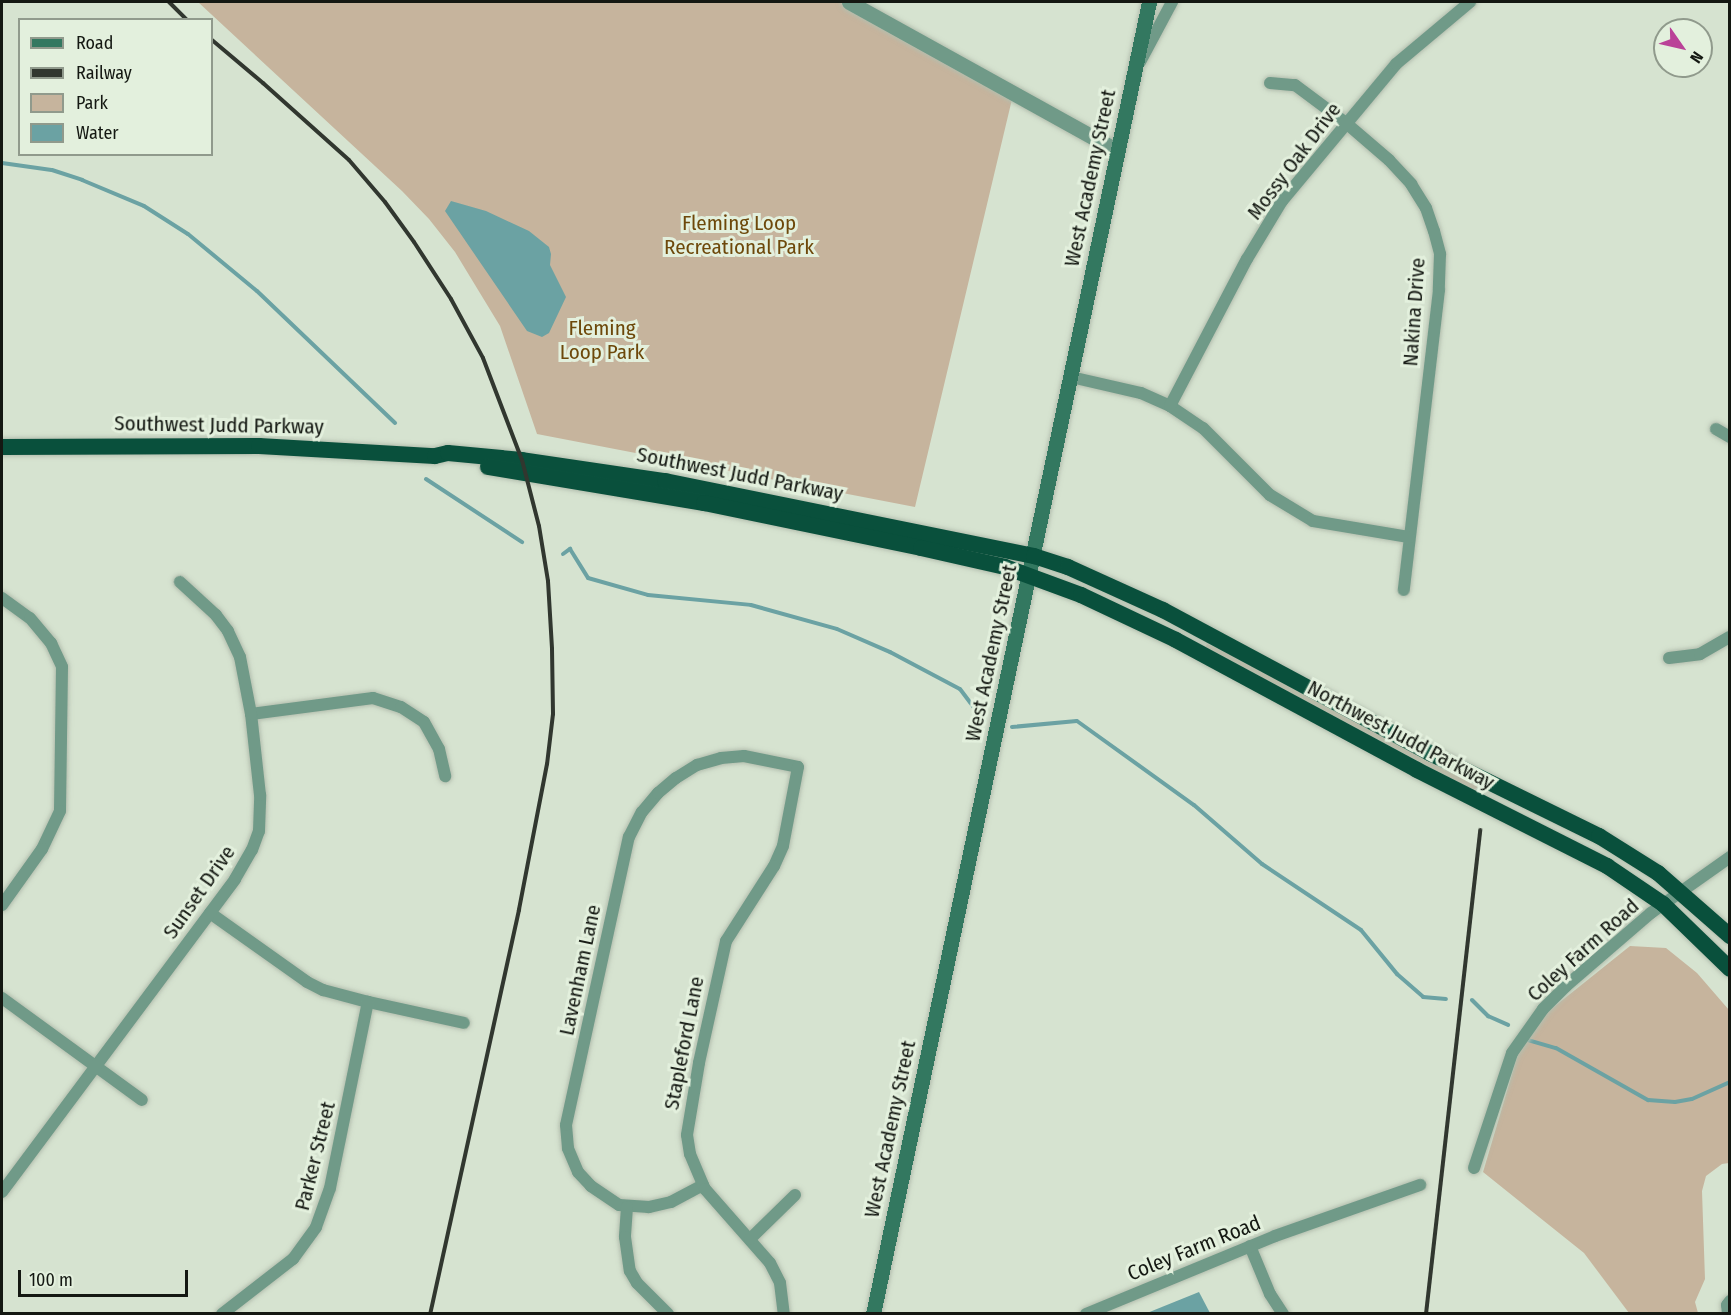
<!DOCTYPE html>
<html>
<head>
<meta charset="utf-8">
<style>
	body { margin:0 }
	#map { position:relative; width:1731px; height:1315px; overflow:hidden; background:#d6e3d0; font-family:"Fira Sans Condensed",sans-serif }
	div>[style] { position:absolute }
	.green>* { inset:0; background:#c6b49d }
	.water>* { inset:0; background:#6ba2a3 }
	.stream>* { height:4px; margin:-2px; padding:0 2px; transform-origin:2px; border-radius:2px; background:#6ba2a3 }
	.roads { filter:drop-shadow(0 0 2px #b3beae) drop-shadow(0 0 2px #b3beae) }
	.minor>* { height:12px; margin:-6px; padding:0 6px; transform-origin:6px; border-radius:6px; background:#709a88 }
	.tertiary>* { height:15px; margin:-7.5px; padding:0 7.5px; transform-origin:7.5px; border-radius:7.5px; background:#709a88 }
	.secondary>* { height:15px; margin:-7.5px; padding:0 7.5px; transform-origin:7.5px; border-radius:7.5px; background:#337860 }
	.trunk>* { height:16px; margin:-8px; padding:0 8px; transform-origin:8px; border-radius:8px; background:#09503c }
	.rail>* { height:4px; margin:-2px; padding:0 2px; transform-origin:2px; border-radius:2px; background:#31372f }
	span { translate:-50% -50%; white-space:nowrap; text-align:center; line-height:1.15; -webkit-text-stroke:6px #e3f0dd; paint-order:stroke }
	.street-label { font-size:21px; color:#141812 }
	.park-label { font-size:21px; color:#6d480a }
	.frame { position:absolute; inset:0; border:3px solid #141812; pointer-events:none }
	.legend { position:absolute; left:18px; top:18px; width:195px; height:138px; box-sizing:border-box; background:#e3f0dd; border:2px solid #909a8c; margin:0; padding:8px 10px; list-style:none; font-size:18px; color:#141812 }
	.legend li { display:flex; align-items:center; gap:12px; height:30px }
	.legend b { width:30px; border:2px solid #909a8c }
	.north { position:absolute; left:1653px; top:18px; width:60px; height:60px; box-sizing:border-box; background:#e3f0dd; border:2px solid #909a8c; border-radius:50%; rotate:124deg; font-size:16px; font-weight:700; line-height:24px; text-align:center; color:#141812 }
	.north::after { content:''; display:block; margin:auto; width:21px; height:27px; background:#ba4298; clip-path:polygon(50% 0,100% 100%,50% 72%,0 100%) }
	.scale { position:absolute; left:18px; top:1270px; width:170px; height:27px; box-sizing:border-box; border:3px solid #141812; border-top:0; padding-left:8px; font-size:18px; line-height:21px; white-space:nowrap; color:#141812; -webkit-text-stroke:4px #e3f0dd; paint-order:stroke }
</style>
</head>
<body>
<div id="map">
	<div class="green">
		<i style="clip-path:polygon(198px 2px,860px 2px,1013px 95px,915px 507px,537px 434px,500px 326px,455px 252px,429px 219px,402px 191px)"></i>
		<i style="clip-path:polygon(1207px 644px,1231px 654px,1477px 784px,1477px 788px,1472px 790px,1205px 648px)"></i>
		<i style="clip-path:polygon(1630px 946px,1666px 948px,1697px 973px,1729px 1010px,1729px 1163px,1722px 1164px,1706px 1176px,1702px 1191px,1705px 1279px,1695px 1302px,1698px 1313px,1629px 1313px,1584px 1253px,1483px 1172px,1518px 1054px,1535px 1022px)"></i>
	</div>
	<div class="water">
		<i style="clip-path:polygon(451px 201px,486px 211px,529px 231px,549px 247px,551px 254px,550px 265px,566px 297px,549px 333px,542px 337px,527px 331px,445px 211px)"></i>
		<i style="clip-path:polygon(1199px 1292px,1210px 1313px,1147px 1313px)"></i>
	</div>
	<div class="stream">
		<i style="left:2px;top:163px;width:50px;rotate:8deg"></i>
		<i style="left:52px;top:170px;width:32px;rotate:18deg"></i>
		<i style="left:82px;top:180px;width:67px;rotate:22.8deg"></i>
		<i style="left:144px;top:206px;width:52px;rotate:32.5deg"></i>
		<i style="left:188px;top:234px;width:89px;rotate:39.6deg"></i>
		<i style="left:257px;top:291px;width:191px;rotate:43.7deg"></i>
		<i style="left:426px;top:479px;width:115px;rotate:33.3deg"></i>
		<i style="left:563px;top:554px;width:9px;rotate:-36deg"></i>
		<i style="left:570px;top:549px;width:34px;rotate:58deg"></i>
		<i style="left:588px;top:578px;width:62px;rotate:15.8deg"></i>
		<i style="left:648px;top:595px;width:103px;rotate:5.5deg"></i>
		<i style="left:751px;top:605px;width:89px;rotate:15.6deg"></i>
		<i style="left:837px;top:629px;width:58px;rotate:23.5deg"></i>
		<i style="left:890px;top:652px;width:79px;rotate:27.9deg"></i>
		<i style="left:960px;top:689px;width:40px;rotate:53deg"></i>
		<i style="left:1012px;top:727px;width:65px;rotate:-5.3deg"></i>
		<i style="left:1077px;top:721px;width:144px;rotate:35.7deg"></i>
		<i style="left:1194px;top:805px;width:90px;rotate:40.9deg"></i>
		<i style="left:1262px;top:864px;width:119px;rotate:33.7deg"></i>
		<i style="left:1361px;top:930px;width:57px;rotate:50.7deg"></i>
		<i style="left:1397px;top:974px;width:35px;rotate:41deg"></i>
		<i style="left:1423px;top:997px;width:23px;rotate:5deg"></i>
		<i style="left:1472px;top:1000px;width:23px;rotate:45deg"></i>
		<i style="left:1488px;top:1016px;width:22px;rotate:24deg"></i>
		<i style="left:1524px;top:1039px;width:33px;rotate:16deg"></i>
		<i style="left:1556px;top:1048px;width:106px;rotate:29.5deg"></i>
		<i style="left:1648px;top:1100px;width:27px;rotate:4deg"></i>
		<i style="left:1675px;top:1102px;width:17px;rotate:-10deg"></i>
		<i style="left:1692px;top:1099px;width:42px;rotate:-24.1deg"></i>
	</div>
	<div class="roads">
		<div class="minor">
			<i style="left:1140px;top:62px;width:68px;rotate:-61.9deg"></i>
			<i style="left:1270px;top:83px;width:25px;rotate:5deg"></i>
			<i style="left:1295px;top:85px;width:64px;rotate:36.7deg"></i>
			<i style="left:1346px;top:123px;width:57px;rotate:40.7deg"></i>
			<i style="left:1389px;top:160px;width:33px;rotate:47deg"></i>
			<i style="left:1411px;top:184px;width:28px;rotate:58deg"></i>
			<i style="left:1426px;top:208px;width:24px;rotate:71deg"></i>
			<i style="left:1434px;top:231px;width:24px;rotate:75deg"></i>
			<i style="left:1440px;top:254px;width:36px;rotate:92deg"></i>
			<i style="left:1439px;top:290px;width:302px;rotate:96.7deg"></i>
			<i style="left:1071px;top:377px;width:72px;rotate:12.9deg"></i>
			<i style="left:1141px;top:393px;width:32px;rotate:24deg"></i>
			<i style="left:1170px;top:406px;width:40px;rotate:34deg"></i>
			<i style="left:1203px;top:428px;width:95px;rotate:45deg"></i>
			<i style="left:1270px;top:495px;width:50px;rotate:31.2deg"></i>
			<i style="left:1313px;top:521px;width:97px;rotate:9.5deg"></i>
			<i style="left:1170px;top:406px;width:166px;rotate:-62.4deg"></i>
			<i style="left:1247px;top:259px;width:68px;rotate:-58.9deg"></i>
			<i style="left:1282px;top:201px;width:178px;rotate:-50.2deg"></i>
			<i style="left:1396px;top:64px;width:97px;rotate:-40deg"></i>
			<i style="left:1716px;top:429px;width:16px;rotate:30deg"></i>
			<i style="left:2px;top:598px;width:34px;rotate:36deg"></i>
			<i style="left:30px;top:618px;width:33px;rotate:50deg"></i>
			<i style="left:51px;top:643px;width:26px;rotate:65deg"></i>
			<i style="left:62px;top:667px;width:144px;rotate:90.8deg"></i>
			<i style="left:60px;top:811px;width:42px;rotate:115.3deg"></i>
			<i style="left:42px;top:849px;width:69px;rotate:125.5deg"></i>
			<i style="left:1669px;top:658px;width:31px;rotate:-7deg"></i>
			<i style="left:1700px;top:654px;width:34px;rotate:-30deg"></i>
			<i style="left:251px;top:714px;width:123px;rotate:-7.5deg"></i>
			<i style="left:373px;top:698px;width:29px;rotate:18deg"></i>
			<i style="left:401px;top:707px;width:27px;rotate:33deg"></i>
			<i style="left:424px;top:722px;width:31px;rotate:61deg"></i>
			<i style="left:439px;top:749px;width:28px;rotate:77deg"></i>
			<i style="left:210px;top:913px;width:119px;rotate:35.4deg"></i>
			<i style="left:307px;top:982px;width:18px;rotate:27deg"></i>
			<i style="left:323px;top:990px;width:47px;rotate:14.9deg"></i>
			<i style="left:368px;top:1002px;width:98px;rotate:12.3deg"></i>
			<i style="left:2px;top:998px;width:173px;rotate:36.1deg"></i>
			<i style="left:1474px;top:1168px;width:121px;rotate:-71.7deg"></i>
			<i style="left:1512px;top:1053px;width:54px;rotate:-54.8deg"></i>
			<i style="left:1543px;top:1009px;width:33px;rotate:-45deg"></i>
			<i style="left:1566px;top:986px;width:112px;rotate:-40.7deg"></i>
			<i style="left:1651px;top:913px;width:97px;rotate:-35.3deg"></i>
			<i style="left:703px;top:1185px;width:36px;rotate:152deg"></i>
			<i style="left:671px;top:1202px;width:23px;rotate:167deg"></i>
			<i style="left:649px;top:1207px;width:30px;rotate:-176deg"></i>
			<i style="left:619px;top:1205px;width:34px;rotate:-146deg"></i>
			<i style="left:591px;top:1186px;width:19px;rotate:-133deg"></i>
			<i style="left:578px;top:1172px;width:26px;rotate:-113deg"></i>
			<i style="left:568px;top:1148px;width:23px;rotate:-95deg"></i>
			<i style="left:566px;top:1125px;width:295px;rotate:-77.7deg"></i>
			<i style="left:629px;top:837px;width:28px;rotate:-63deg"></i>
			<i style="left:642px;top:812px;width:25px;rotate:-50deg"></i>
			<i style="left:658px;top:793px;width:23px;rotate:-40deg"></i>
			<i style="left:676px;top:778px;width:25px;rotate:-32deg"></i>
			<i style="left:697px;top:765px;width:25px;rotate:-16deg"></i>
			<i style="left:721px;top:758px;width:23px;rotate:-5deg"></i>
			<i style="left:744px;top:756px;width:55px;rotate:11.5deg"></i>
			<i style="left:798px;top:767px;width:80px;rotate:100.8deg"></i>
			<i style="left:783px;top:846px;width:22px;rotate:114deg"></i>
			<i style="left:774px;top:866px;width:89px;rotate:122.6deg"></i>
			<i style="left:726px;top:941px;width:125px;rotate:102.5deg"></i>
			<i style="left:699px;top:1063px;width:73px;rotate:99.5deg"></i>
			<i style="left:687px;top:1135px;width:19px;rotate:81deg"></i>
			<i style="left:690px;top:1154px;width:38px;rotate:67deg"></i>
			<i style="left:705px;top:1189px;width:98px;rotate:48.7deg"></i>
			<i style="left:770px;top:1263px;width:22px;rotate:63deg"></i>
			<i style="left:780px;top:1283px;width:31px;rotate:83deg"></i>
			<i style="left:2px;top:1192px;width:390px;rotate:-53.3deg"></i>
			<i style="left:235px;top:879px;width:34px;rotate:-60deg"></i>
			<i style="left:252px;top:850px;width:20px;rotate:-70deg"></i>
			<i style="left:259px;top:831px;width:36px;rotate:-88deg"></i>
			<i style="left:260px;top:795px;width:81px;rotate:-96.3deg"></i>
			<i style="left:251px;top:714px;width:58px;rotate:-100.9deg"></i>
			<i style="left:240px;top:657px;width:29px;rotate:-115deg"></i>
			<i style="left:228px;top:631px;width:20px;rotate:-127deg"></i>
			<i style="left:216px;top:615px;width:49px;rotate:-137.5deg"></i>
			<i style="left:627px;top:1207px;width:30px;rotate:94deg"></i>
			<i style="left:625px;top:1237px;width:34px;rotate:82deg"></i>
			<i style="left:630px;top:1271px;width:14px;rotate:60deg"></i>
			<i style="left:637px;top:1283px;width:44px;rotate:45deg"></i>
			<i style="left:750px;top:1239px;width:63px;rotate:-44.4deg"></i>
			<i style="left:1250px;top:1246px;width:52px;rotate:67.4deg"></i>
			<i style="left:1270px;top:1294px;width:24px;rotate:57deg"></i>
			<i style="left:222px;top:1314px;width:90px;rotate:-37.8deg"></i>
			<i style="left:293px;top:1259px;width:39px;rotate:-54deg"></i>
			<i style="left:316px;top:1227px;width:41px;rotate:-70.3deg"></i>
			<i style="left:330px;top:1188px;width:190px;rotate:-78.5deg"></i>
			<i style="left:1086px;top:1314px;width:204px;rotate:-22.4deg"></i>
			<i style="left:1275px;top:1236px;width:154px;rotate:-19.4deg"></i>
			<i style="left:1728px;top:1314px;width:9px;rotate:-96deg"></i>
			<i style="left:1727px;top:1305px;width:5px;rotate:-53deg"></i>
		</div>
		<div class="tertiary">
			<i style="left:849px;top:2px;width:305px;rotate:29deg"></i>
		</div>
		<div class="secondary">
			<i style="left:873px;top:1314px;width:1341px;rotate:-78.12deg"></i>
		</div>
		<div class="trunk">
			<i style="left:2px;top:447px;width:257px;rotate:-0.2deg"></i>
			<i style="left:259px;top:446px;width:176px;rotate:3.3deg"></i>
			<i style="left:435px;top:456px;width:13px;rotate:-13deg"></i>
			<i style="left:448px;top:453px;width:74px;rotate:5.4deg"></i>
			<i style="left:522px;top:460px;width:145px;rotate:8.4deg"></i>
			<i style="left:665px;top:481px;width:377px;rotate:11.5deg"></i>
			<i style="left:1034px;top:556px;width:36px;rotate:18deg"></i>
			<i style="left:1068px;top:567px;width:104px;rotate:24.4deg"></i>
			<i style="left:1163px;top:610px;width:303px;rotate:28.2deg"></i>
			<i style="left:1430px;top:753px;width:188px;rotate:26.2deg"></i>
			<i style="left:1599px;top:836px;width:70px;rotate:32.1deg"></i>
			<i style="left:1658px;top:873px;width:96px;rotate:41.2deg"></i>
			<i style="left:488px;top:467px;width:219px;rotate:9.5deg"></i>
			<i style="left:704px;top:503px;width:222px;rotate:11.7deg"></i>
			<i style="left:921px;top:548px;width:86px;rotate:12.7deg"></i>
			<i style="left:1005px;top:567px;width:81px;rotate:20.2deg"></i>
			<i style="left:1081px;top:595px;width:105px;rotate:25.3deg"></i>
			<i style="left:1176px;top:640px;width:274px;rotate:28.3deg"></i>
			<i style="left:1417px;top:770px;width:213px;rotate:26.8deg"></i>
			<i style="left:1607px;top:866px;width:68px;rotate:34.2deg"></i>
			<i style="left:1663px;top:904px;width:93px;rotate:44.1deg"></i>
		</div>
	</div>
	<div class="rail">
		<i style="left:169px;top:2px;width:25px;rotate:45deg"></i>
		<i style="left:212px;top:40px;width:67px;rotate:40.1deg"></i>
		<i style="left:263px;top:83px;width:115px;rotate:41.8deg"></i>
		<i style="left:349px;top:160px;width:55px;rotate:49.4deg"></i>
		<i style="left:385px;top:202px;width:49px;rotate:54.1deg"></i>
		<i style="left:414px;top:242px;width:68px;rotate:57deg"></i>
		<i style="left:451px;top:299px;width:67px;rotate:61.5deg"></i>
		<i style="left:483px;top:358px;width:109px;rotate:69.1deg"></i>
		<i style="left:522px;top:460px;width:68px;rotate:75.6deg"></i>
		<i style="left:539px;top:526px;width:56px;rotate:80.7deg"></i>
		<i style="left:548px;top:581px;width:68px;rotate:86.6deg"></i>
		<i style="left:552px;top:649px;width:65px;rotate:89.1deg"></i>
		<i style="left:553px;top:714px;width:50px;rotate:96.8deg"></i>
		<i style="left:547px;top:764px;width:149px;rotate:100.9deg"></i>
		<i style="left:519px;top:910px;width:414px;rotate:102.4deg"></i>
		<i style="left:1426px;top:1314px;width:487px;rotate:-83.6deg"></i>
	</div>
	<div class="street-label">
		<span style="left:1294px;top:161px;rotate:-53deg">Mossy Oak Drive</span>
		<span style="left:1090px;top:178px;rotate:-78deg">West Academy Street</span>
		<span style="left:1414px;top:312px;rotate:-86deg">Nakina Drive</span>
		<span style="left:219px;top:425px;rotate:1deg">Southwest Judd Parkway</span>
		<span style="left:740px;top:474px;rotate:11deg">Southwest Judd Parkway</span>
		<span style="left:991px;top:653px;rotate:-78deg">West Academy Street</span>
		<span style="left:1401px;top:735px;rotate:28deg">Northwest Judd Parkway</span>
		<span style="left:199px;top:892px;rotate:-55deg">Sunset Drive</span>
		<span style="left:1583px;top:950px;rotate:-42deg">Coley Farm Road</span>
		<span style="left:580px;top:970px;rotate:-78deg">Lavenham Lane</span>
		<span style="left:684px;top:1043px;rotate:-79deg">Stapleford Lane</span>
		<span style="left:890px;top:1129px;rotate:-78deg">West Academy Street</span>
		<span style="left:315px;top:1156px;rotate:-76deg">Parker Street</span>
		<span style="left:1194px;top:1248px;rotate:-22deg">Coley Farm Road</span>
	</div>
	<div class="park-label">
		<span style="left:739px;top:235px">Fleming Loop<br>Recreational Park</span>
		<span style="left:602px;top:340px">Fleming<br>Loop Park</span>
	</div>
	<div class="frame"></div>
	<ul class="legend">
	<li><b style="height:8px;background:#337860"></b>Road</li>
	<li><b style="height:8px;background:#31372f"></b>Railway</li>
	<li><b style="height:16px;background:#c6b49d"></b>Park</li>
	<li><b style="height:16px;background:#6ba2a3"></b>Water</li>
	</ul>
	<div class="north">N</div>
	<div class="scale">100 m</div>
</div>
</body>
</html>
